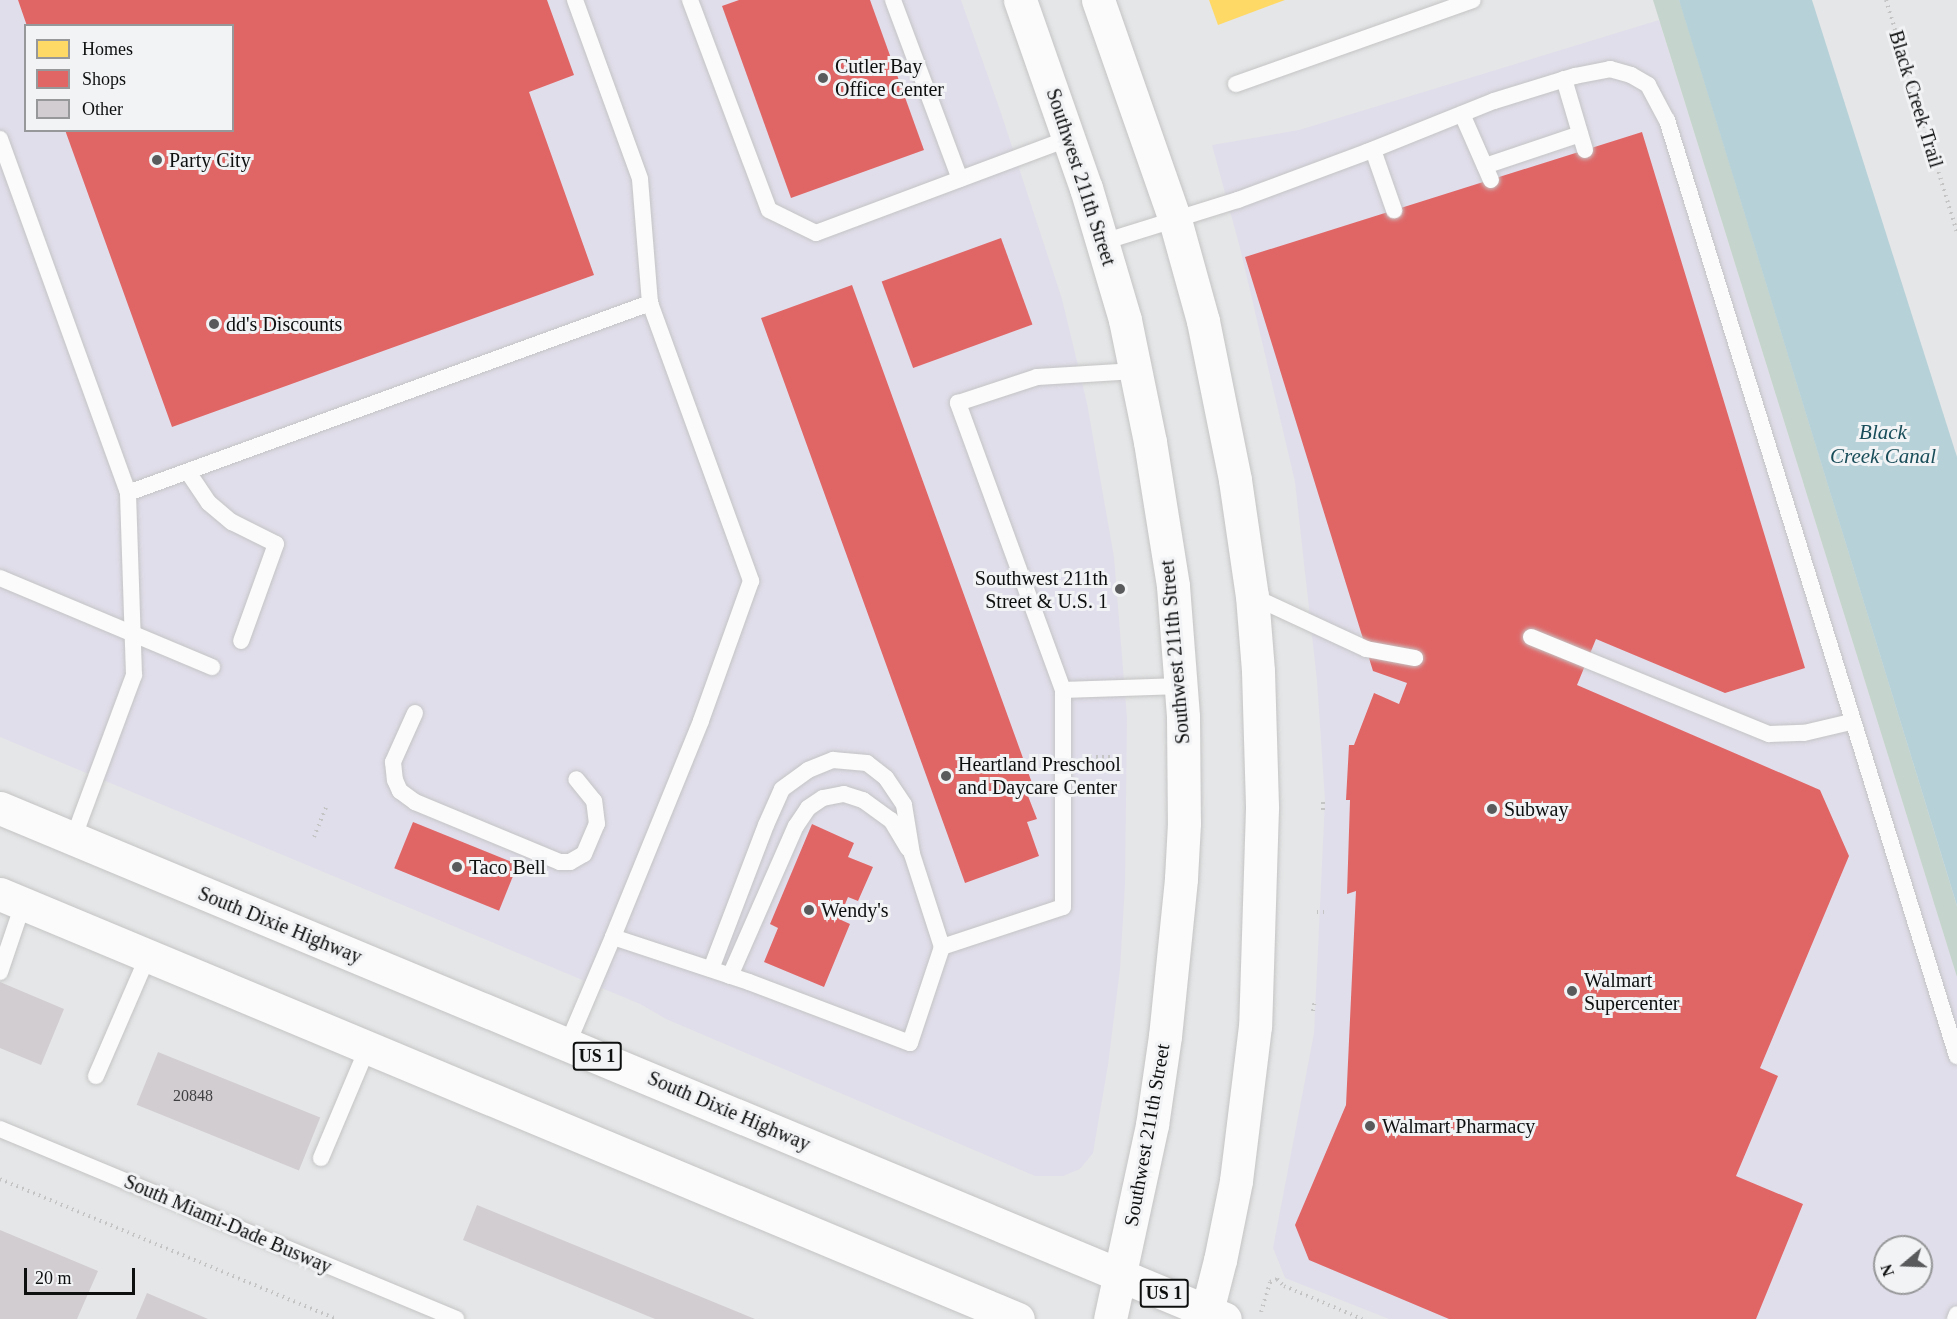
<!DOCTYPE html>
<html>
<head>
<meta charset="utf-8">
<style>
	body { margin:0 }
	#map { position:relative; width:1957px; height:1319px; overflow:hidden; background:#e5e6e7; font-family:"Times New Roman",serif }
	div>[style] { position:absolute }
	.commercial>* { inset:0; background:#e1deeb }
	.green>* { inset:0; background:#c5d4cd }
	.water>* { inset:0; background:#b7d1d8 }
	.homes>* { inset:0; background:#ffd966 }
	.shops>* { inset:0; background:#e06666; transform-origin:0 0 }
	.building>* { inset:0; background:#d2cdd1; transform-origin:0 0 }
	.path>* { height:4px; margin-top:-2px; transform-origin:0; background:repeating-linear-gradient(90deg,#c4c4c5 0 1.5px,transparent 0 6px) }
	.roads { filter:drop-shadow(0 0 2px #c4c4c5) drop-shadow(0 0 2px #c4c4c5) }
	.lane>* { height:16px; margin:-8px; padding:0 8px; transform-origin:8px; border-radius:8px; background:#fbfbfb }
	.secondary>* { height:33px; margin:-16.5px; padding:0 16.5px; transform-origin:16.5px; border-radius:16.5px; background:#fbfbfb }
	.highway>* { height:33px; margin:-16.5px; padding:0 16.5px; transform-origin:16.5px; border-radius:16.5px; background:#fbfbfb }
	.dots>* { width:16px; height:16px; translate:-50% -50%; box-sizing:border-box; border:3px solid #f1f3f5; border-radius:50% }
	span { translate:-50% -50%; white-space:nowrap; text-align:center; line-height:1.15; -webkit-text-stroke:6px #f1f3f5; paint-order:stroke }
	.number-label { font-size:16px; color:#3f3e40 }
	.number-label span { -webkit-text-stroke-width:0 }
	.shield-label span { padding:2px 4px; background:#f1f3f5; border:2px solid; border-radius:4px; -webkit-text-stroke-width:0 }
	.shield-label { font-size:18px; color:#0e0f0f; font-weight:700 }
	.poi-label { font-size:20px; color:#0e0f0f }
	.left { translate:0 -50%; text-align:left }
	.right { translate:-100% -50%; text-align:right }
	.street-label { font-size:20px; color:#0e0f0f }
	.water-label { font-size:21px; color:#194d59; font-style:italic }
	.legend { position:absolute; left:24px; top:24px; width:210px; height:108px; box-sizing:border-box; background:#f1f3f5; border:2px solid #969899; margin:0; padding:8px 10px; list-style:none; font-size:18px; color:#0e0f0f }
	.legend li { display:flex; align-items:center; gap:12px; height:30px }
	.legend b { width:30px; border:2px solid #969899 }
	.north { position:absolute; left:1873px; top:1235px; width:60px; height:60px; box-sizing:border-box; background:#f1f3f5; border:2px solid #969899; border-radius:50%; rotate:251deg; font-size:16px; font-weight:700; line-height:24px; text-align:center; color:#0e0f0f }
	.north::after { content:''; display:block; margin:auto; width:21px; height:27px; background:#595a5b; clip-path:polygon(50% 0,100% 100%,50% 72%,0 100%) }
	.scale { position:absolute; left:24px; top:1268px; width:111px; height:27px; box-sizing:border-box; border:3px solid #0e0f0f; border-top:0; padding-left:8px; font-size:18px; line-height:21px; white-space:nowrap; color:#0e0f0f; -webkit-text-stroke:4px #f1f3f5; paint-order:stroke }
</style>
</head>
<body>
<div id="map">
	<div class="commercial">
		<i style="clip-path:polygon(evenodd,0 0,961px 0,1000px 110px,1062px 299px,1087px 403px,1114px 557px,1127px 718px,1125px 885px,1120px 969px,1108px 1065px,1093px 1153px,1080px 1169px,1063px 1176px,1035px 1176px,666px 1019px,640px 1004px,0 737px,0 0,26px 26px,232px 26px,232px 130px,26px 130px,26px 26px)"></i>
		<i style="clip-path:polygon(evenodd,1659px 20px,1957px 977px,1957px 1319px,1389px 1319px,1285px 1278px,1273px 1248px,1314px 1033px,1325px 800px,1317px 681px,1295px 482px,1240px 248px,1212px 145px,1299px 130px,1659px 20px,1885px 1247px,1921px 1247px,1921px 1283px,1885px 1283px,1885px 1247px)"></i>
	</div>
	<div class="green">
		<i style="clip-path:polygon(1653px 0,1679px 0,1681px 5px,1957px 906px,1957px 977px)"></i>
	</div>
	<div class="water">
		<i style="clip-path:polygon(1679px 0,1812px 0,1957px 457px,1957px 906px)"></i>
	</div>
	<div class="homes">
		<i style="clip-path:polygon(1209px 0,1285px 0,1218px 25px)"></i>
	</div>
	<div class="shops">
		<i style="clip-path:polygon(18px 0,547px 0,574px 75px,529px 92px,594px 275px,172px 427px,65px 130px,232px 130px,232px 26px,27px 26px)"></i>
		<i style="clip-path:polygon(739px 0,870px 0,924px 150px,791px 198px,722px 6px)"></i>
		<i style="clip-path:polygon(1642px 132px,1805px 668px,1725px 693px,1596px 639px,1577px 685px,1820px 790px,1849px 856px,1760px 1068px,1778px 1076px,1736px 1176px,1803px 1204px,1756px 1319px,1449px 1319px,1309px 1260px,1295px 1225px,1346px 1105px,1356px 891px,1347px 894px,1350px 800px,1346px 800px,1349px 745px,1354px 745px,1374px 693px,1399px 704px,1407px 683px,1373px 671px,1245px 257px)"></i>
		<i style="left:1001px;top:238px;width:92px;height:127px;rotate:70deg"></i>
		<i style="clip-path:polygon(852px 285px,1036px 794px,1028px 796px,1037px 819px,1027px 822px,1039px 856px,965px 883px,761px 318px)"></i>
		<i style="left:413px;top:822px;width:113px;height:50px;rotate:22deg"></i>
		<i style="clip-path:polygon(812px 824px,854px 843px,848px 857px,873px 867px,858px 901px,848px 897px,839px 919px,850px 924px,824px 987px,764px 962px,778px 928px,770px 924px)"></i>
	</div>
	<div class="building">
		<i style="clip-path:polygon(0 982px,64px 1009px,41px 1065px,0 1048px)"></i>
		<i style="left:158px;top:1052px;width:175px;height:57px;rotate:22deg"></i>
		<i style="clip-path:polygon(477px 1205px,755px 1319px,655px 1319px,463px 1240px)"></i>
		<i style="clip-path:polygon(0 1230px,98px 1271px,77px 1319px,0 1319px)"></i>
		<i style="clip-path:polygon(147px 1293px,208px 1319px,136px 1319px)"></i>
	</div>
	<div class="path">
		<i style="left:1886px;top:0;width:243px;rotate:73deg"></i>
		<i style="left:1090px;top:757px;width:23px"></i>
		<i style="left:1323px;top:802px;width:8px;rotate:90deg"></i>
		<i style="left:314px;top:837px;width:32px;rotate:-68deg"></i>
		<i style="left:1317px;top:912px;width:7px"></i>
		<i style="left:1313px;top:1011px;width:11px;rotate:-80deg"></i>
		<i style="left:0;top:1179px;width:364px;rotate:22.6deg"></i>
		<i style="left:1261px;top:1312px;width:31px;rotate:-73deg"></i>
		<i style="left:1270px;top:1282px;width:8px;rotate:-23deg"></i>
		<i style="left:1277px;top:1279px;width:10px;rotate:45deg"></i>
		<i style="left:1284px;top:1286px;width:85px;rotate:22.9deg"></i>
	</div>
	<div class="roads">
		<div class="lane">
			<i style="left:575px;top:0;width:190px;rotate:70deg"></i>
			<i style="left:640px;top:179px;width:124px;rotate:85.4deg"></i>
			<i style="left:690px;top:0;width:224px;rotate:69.4deg"></i>
			<i style="left:769px;top:210px;width:52px;rotate:26.1deg"></i>
			<i style="left:816px;top:233px;width:271px;rotate:-20.5deg"></i>
			<i style="left:893px;top:0;width:191px;rotate:69.5deg"></i>
			<i style="left:1564px;top:79px;width:74px;rotate:73.5deg"></i>
			<i style="left:1236px;top:84px;width:251px;rotate:-19.5deg"></i>
			<i style="left:1462px;top:114px;width:72px;rotate:66.3deg"></i>
			<i style="left:0;top:139px;width:376px;rotate:70.1deg"></i>
			<i style="left:1373px;top:150px;width:64px;rotate:70.7deg"></i>
			<i style="left:1485px;top:166px;width:100px;rotate:-18.6deg"></i>
			<i style="left:1103px;top:242px;width:141px;rotate:-17.3deg"></i>
			<i style="left:1238px;top:200px;width:138px;rotate:-20.4deg"></i>
			<i style="left:1367px;top:152px;width:137px;rotate:-21.9deg"></i>
			<i style="left:1494px;top:101px;width:85px;rotate:-17.2deg"></i>
			<i style="left:1575px;top:76px;width:36px;rotate:-11deg"></i>
			<i style="left:1610px;top:69px;width:22px;rotate:16deg"></i>
			<i style="left:1631px;top:75px;width:20px;rotate:30deg"></i>
			<i style="left:1648px;top:85px;width:40px;rotate:62deg"></i>
			<i style="left:1667px;top:120px;width:980px;rotate:72.79deg"></i>
			<i style="left:188px;top:472px;width:37px;rotate:56deg"></i>
			<i style="left:209px;top:503px;width:30px;rotate:40deg"></i>
			<i style="left:232px;top:522px;width:49px;rotate:26.6deg"></i>
			<i style="left:276px;top:544px;width:103px;rotate:109.8deg"></i>
			<i style="left:0;top:578px;width:230px;rotate:22.8deg"></i>
			<i style="left:1252px;top:596px;width:126px;rotate:24.9deg"></i>
			<i style="left:1366px;top:649px;width:50px;rotate:10.4deg"></i>
			<i style="left:1531px;top:637px;width:257px;rotate:22.2deg"></i>
			<i style="left:1769px;top:734px;width:35px;rotate:-2deg"></i>
			<i style="left:1804px;top:733px;width:48px;rotate:-13.2deg"></i>
			<i style="left:1063px;top:690px;width:306px;rotate:-110.1deg"></i>
			<i style="left:958px;top:403px;width:83px;rotate:-18.2deg"></i>
			<i style="left:1037px;top:377px;width:99px;rotate:-3.5deg"></i>
			<i style="left:415px;top:713px;width:54px;rotate:114.2deg"></i>
			<i style="left:393px;top:762px;width:18px;rotate:84deg"></i>
			<i style="left:395px;top:780px;width:12px;rotate:66deg"></i>
			<i style="left:400px;top:791px;width:19px;rotate:36deg"></i>
			<i style="left:415px;top:802px;width:157px;rotate:22.5deg"></i>
			<i style="left:560px;top:862px;width:10px"></i>
			<i style="left:570px;top:862px;width:16px;rotate:-30deg"></i>
			<i style="left:584px;top:854px;width:33px;rotate:-67deg"></i>
			<i style="left:597px;top:824px;width:23px;rotate:-97deg"></i>
			<i style="left:594px;top:801px;width:28px;rotate:-129deg"></i>
			<i style="left:73px;top:839px;width:175px;rotate:-69.6deg"></i>
			<i style="left:134px;top:675px;width:182px;rotate:-91.9deg"></i>
			<i style="left:128px;top:493px;width:556px;rotate:-20deg"></i>
			<i style="left:650px;top:303px;width:296px;rotate:70deg"></i>
			<i style="left:751px;top:581px;width:149px;rotate:109.7deg"></i>
			<i style="left:701px;top:721px;width:233px;rotate:112.2deg"></i>
			<i style="left:711px;top:969px;width:154px;rotate:-69.1deg"></i>
			<i style="left:766px;top:825px;width:39px;rotate:-66deg"></i>
			<i style="left:782px;top:789px;width:32px;rotate:-36deg"></i>
			<i style="left:808px;top:770px;width:27px;rotate:-22deg"></i>
			<i style="left:833px;top:760px;width:34px;rotate:5deg"></i>
			<i style="left:867px;top:763px;width:24px;rotate:38deg"></i>
			<i style="left:886px;top:778px;width:32px;rotate:56deg"></i>
			<i style="left:904px;top:805px;width:50px;rotate:80.7deg"></i>
			<i style="left:912px;top:854px;width:98px;rotate:72.1deg"></i>
			<i style="left:0;top:972px;width:72px;rotate:-71.3deg"></i>
			<i style="left:730px;top:976px;width:164px;rotate:-66.3deg"></i>
			<i style="left:796px;top:826px;width:22px;rotate:-56deg"></i>
			<i style="left:808px;top:808px;width:18px;rotate:-34deg"></i>
			<i style="left:823px;top:798px;width:21px;rotate:-11deg"></i>
			<i style="left:844px;top:794px;width:20px;rotate:18deg"></i>
			<i style="left:863px;top:800px;width:34px;rotate:36deg"></i>
			<i style="left:891px;top:820px;width:33px;rotate:59deg"></i>
			<i style="left:568px;top:1043px;width:115px;rotate:-67deg"></i>
			<i style="left:613px;top:937px;width:143px;rotate:18.3deg"></i>
			<i style="left:749px;top:982px;width:172px;rotate:20.8deg"></i>
			<i style="left:910px;top:1043px;width:101px;rotate:-71.6deg"></i>
			<i style="left:942px;top:947px;width:127px;rotate:-18.3deg"></i>
			<i style="left:1063px;top:907px;width:217px;rotate:-90deg"></i>
			<i style="left:1063px;top:690px;width:118px;rotate:-1.9deg"></i>
			<i style="left:96px;top:1076px;width:131px;rotate:-66.6deg"></i>
			<i style="left:0;top:1129px;width:494px;rotate:22.6deg"></i>
			<i style="left:321px;top:1158px;width:121px;rotate:-67.1deg"></i>
			<i style="left:1955px;top:1319px;width:5px;rotate:-68deg"></i>
		</div>
		<div class="secondary">
			<i style="left:1020px;top:0;width:199px;rotate:70.7deg"></i>
			<i style="left:1086px;top:188px;width:138px;rotate:73.5deg"></i>
			<i style="left:1125px;top:320px;width:125px;rotate:78.4deg"></i>
			<i style="left:1150px;top:442px;width:146px;rotate:80.9deg"></i>
			<i style="left:1173px;top:586px;width:131px;rotate:85.6deg"></i>
			<i style="left:1183px;top:717px;width:106px;rotate:89.5deg"></i>
			<i style="left:1184px;top:823px;width:56px;rotate:93.1deg"></i>
			<i style="left:1181px;top:879px;width:158px;rotate:95.8deg"></i>
			<i style="left:1165px;top:1036px;width:90px;rotate:98.3deg"></i>
			<i style="left:1152px;top:1125px;width:198px;rotate:102.2deg"></i>
			<i style="left:1098px;top:0;width:233px;rotate:70.7deg"></i>
			<i style="left:1175px;top:220px;width:105px;rotate:74.5deg"></i>
			<i style="left:1203px;top:321px;width:162px;rotate:78.6deg"></i>
			<i style="left:1235px;top:480px;width:117px;rotate:81.7deg"></i>
			<i style="left:1252px;top:596px;width:75px;rotate:85.4deg"></i>
			<i style="left:1258px;top:671px;width:137px;rotate:88.3deg"></i>
			<i style="left:1262px;top:808px;width:218px;rotate:91.8deg"></i>
			<i style="left:1255px;top:1026px;width:156px;rotate:97deg"></i>
			<i style="left:1236px;top:1181px;width:81px;rotate:101.4deg"></i>
			<i style="left:1220px;top:1260px;width:61px;rotate:104.3deg"></i>
		</div>
		<div class="highway">
			<i style="left:0;top:808px;width:1327px;rotate:22.64deg"></i>
			<i style="left:0;top:894px;width:1103px;rotate:22.66deg"></i>
		</div>
	</div>
	<div class="dots">
		<i style="left:823px;top:78px;background:#595a5b"></i>
		<i style="left:157px;top:160px;background:#595a5b"></i>
		<i style="left:214px;top:324px;background:#595a5b"></i>
		<i style="left:1120px;top:589px;background:#595a5b"></i>
		<i style="left:946px;top:776px;background:#595a5b"></i>
		<i style="left:1492px;top:809px;background:#595a5b"></i>
		<i style="left:457px;top:867px;background:#595a5b"></i>
		<i style="left:809px;top:910px;background:#595a5b"></i>
		<i style="left:1572px;top:991px;background:#595a5b"></i>
		<i style="left:1370px;top:1126px;background:#595a5b"></i>
	</div>
	<div class="number-label">
		<span style="left:193px;top:1096px">20848</span>
	</div>
	<div class="shield-label">
		<span style="left:597px;top:1056px">US 1</span>
		<span style="left:1164px;top:1293px">US 1</span>
	</div>
	<div class="poi-label">
		<span class="left" style="left:835px;top:78px">Cutler Bay<br>Office Center</span>
		<span class="left" style="left:169px;top:160px">Party City</span>
		<span class="left" style="left:226px;top:324px">dd's Discounts</span>
		<span class="right" style="left:1108px;top:590px">Southwest 211th<br>Street &amp; U.S. 1</span>
		<span class="left" style="left:958px;top:776px">Heartland Preschool<br>and Daycare Center</span>
		<span class="left" style="left:1504px;top:809px">Subway</span>
		<span class="left" style="left:469px;top:867px">Taco Bell</span>
		<span class="left" style="left:821px;top:910px">Wendy's</span>
		<span class="left" style="left:1584px;top:992px">Walmart<br>Supercenter</span>
		<span class="left" style="left:1382px;top:1126px">Walmart Pharmacy</span>
	</div>
	<div class="street-label">
		<span style="left:1916px;top:99px;rotate:73deg">Black Creek Trail</span>
		<span style="left:1081px;top:177px;rotate:72deg">Southwest 211th Street</span>
		<span style="left:1175px;top:652px;rotate:-95deg">Southwest 211th Street</span>
		<span style="left:280px;top:925px;rotate:22deg">South Dixie Highway</span>
		<span style="left:729px;top:1111px;rotate:23deg">South Dixie Highway</span>
		<span style="left:1147px;top:1135px;rotate:-80deg">Southwest 211th Street</span>
		<span style="left:228px;top:1224px;rotate:23deg">South Miami-Dade Busway</span>
	</div>
	<div class="water-label">
		<span style="left:1883px;top:444px">Black<br>Creek Canal</span>
	</div>
	<ul class="legend">
	<li><b style="height:16px;background:#ffd966"></b>Homes</li>
	<li><b style="height:16px;background:#e06666"></b>Shops</li>
	<li><b style="height:16px;background:#d2cdd1"></b>Other</li>
	</ul>
	<div class="north">N</div>
	<div class="scale">20 m</div>
</div>
</body>
</html>
